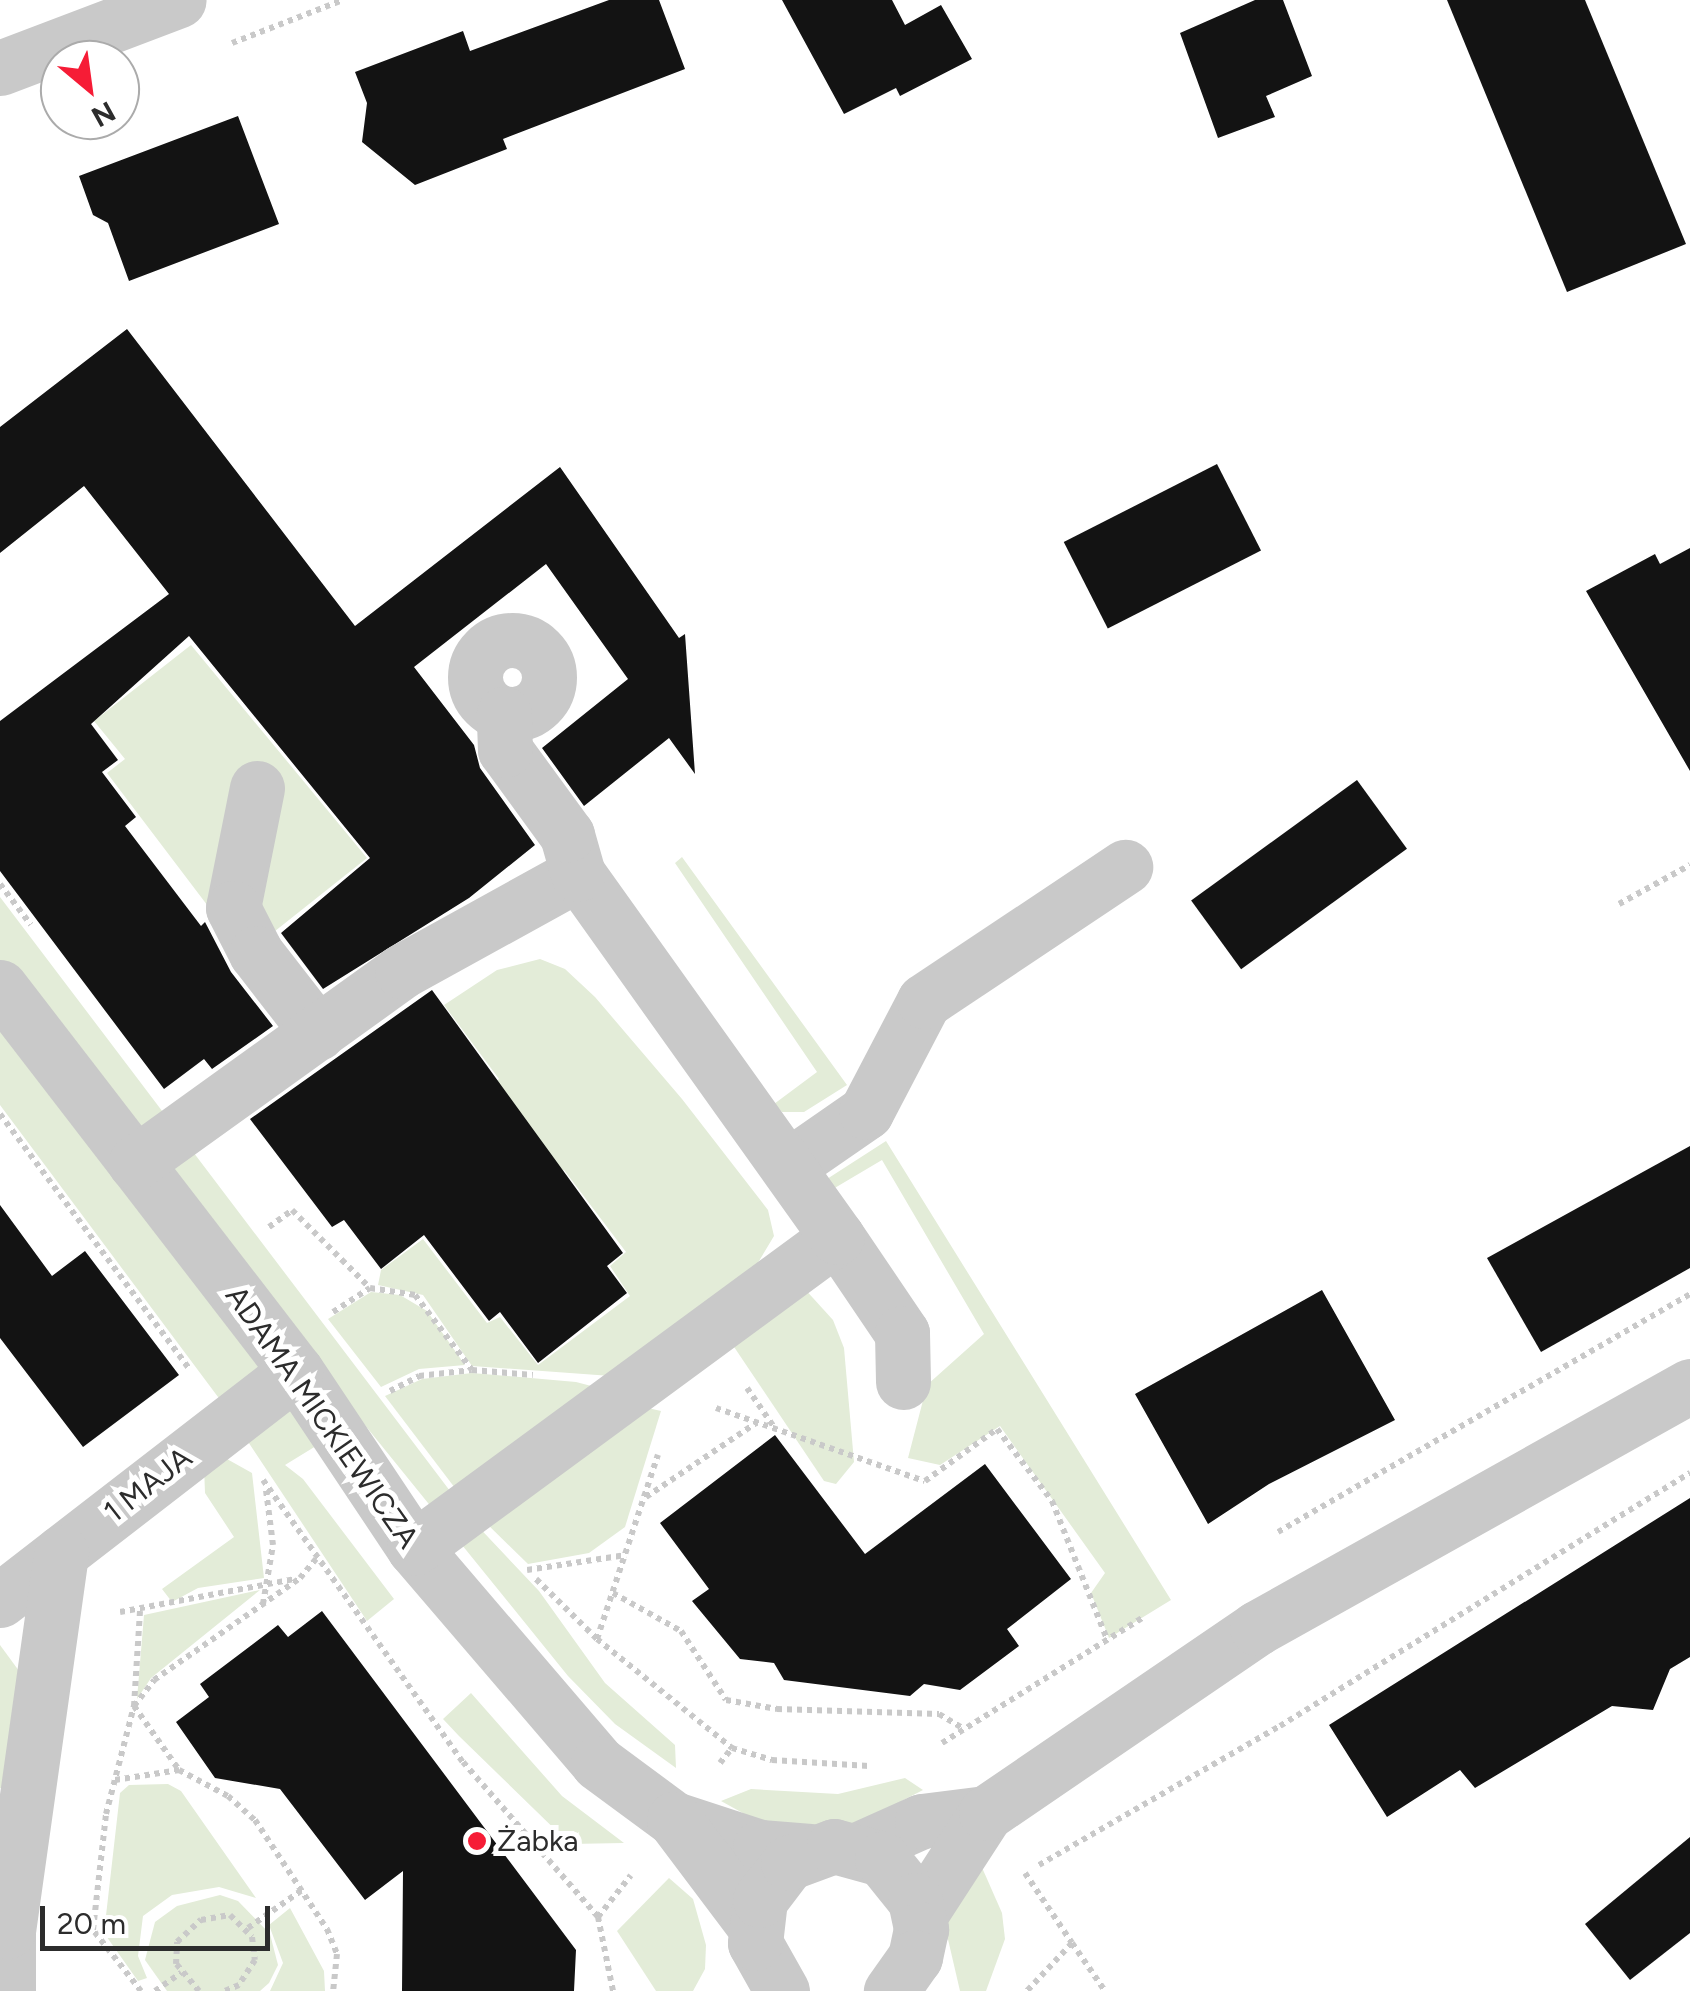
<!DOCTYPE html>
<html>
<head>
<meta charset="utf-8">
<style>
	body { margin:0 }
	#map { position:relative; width:1690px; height:1991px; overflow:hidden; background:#fff; font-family:Figtree,sans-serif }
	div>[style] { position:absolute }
	.green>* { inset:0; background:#e3ecd8 }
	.building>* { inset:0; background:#131313; transform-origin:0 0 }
	.path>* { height:6px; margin-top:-3px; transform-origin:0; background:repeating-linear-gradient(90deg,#c9c9c9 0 5px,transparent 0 10px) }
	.minor>* { height:55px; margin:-27.5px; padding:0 27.5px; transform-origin:27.5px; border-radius:27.5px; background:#c9c9c9 }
	.minor>.ring { margin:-27.5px; padding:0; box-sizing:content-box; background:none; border:55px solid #c9c9c9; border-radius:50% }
	.dots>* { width:28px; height:28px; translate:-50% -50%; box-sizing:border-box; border:5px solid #fff; border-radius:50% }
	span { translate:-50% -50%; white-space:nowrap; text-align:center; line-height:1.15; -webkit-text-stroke:10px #fff; paint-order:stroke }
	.street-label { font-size:30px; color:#2c2c2c }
	.poi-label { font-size:30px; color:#2c2c2c }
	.left { translate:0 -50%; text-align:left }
	.north { position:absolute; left:40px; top:40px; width:100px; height:100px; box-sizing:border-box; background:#fff; border:2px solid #ababab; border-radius:50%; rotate:151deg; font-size:28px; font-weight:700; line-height:40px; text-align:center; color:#2c2c2c }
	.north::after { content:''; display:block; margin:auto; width:35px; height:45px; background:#f61c36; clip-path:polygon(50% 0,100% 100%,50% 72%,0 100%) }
	.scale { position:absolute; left:40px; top:1906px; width:230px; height:45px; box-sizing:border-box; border:5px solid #2c2c2c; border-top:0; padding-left:12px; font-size:30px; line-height:35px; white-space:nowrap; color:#2c2c2c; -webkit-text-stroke:8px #fff; paint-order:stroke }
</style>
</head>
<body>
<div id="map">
	<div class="green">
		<i style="clip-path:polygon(191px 645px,367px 858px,245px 955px,107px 773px,125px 759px,94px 721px)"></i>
		<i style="clip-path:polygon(682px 857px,847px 1085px,804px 1112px,782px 1112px,774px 1104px,817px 1072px,675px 863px)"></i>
		<i style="clip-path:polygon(0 897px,472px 1520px,539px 1591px,605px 1683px,675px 1745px,676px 1768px,615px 1724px,568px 1676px,360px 1419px,285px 1465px,303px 1479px,394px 1599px,367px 1621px,221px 1401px,0 1105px)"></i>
		<i style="clip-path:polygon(540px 959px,565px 969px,595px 997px,682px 1099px,768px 1210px,774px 1236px,750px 1276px,611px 1376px,472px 1366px,423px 1295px,378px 1285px,381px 1270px,423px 1239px,487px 1323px,500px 1317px,538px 1365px,630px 1296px,610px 1266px,626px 1252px,564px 1170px,547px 1181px,440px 1121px,499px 1079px,444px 1005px,497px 970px)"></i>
		<i style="clip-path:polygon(886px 1141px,1171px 1600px,1109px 1638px,1091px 1593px,1105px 1573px,1000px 1426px,940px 1465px,908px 1458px,927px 1385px,984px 1334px,882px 1160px,833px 1189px,827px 1179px)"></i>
		<i style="clip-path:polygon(803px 1287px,833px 1320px,844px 1348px,854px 1462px,836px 1484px,824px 1481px,724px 1332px)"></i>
		<i style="clip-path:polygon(371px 1292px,400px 1295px,427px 1311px,465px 1365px,419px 1369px,381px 1387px,328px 1319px)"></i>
		<i style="clip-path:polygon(472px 1373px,576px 1382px,599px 1388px,458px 1492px,385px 1396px,422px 1379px)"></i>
		<i style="clip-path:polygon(635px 1405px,661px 1411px,625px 1527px,589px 1553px,528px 1564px,483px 1520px)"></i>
		<i style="clip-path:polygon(218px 1454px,252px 1473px,264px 1578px,198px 1588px,172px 1602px,162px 1589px,234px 1537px,205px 1493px,204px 1466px)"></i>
		<i style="clip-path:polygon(260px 1590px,151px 1678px,137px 1699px,144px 1615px)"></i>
		<i style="clip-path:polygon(0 1645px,22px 1675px,22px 1792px,0 1788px)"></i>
		<i style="clip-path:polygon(471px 1693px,562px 1796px,624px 1843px,570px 1844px,459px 1736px,443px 1719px)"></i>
		<i style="clip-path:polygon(905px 1778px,923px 1790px,851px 1827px,759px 1822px,721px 1801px,751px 1789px,838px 1794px)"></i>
		<i style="clip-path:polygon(168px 1784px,181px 1791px,256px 1898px,219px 1887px,172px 1895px,143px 1916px,138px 1956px,147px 1978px,138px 1981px,104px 1933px,120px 1793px,129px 1785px)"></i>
		<i style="clip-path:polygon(980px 1863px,1002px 1913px,1005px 1939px,986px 1991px,960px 1991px,944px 1922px)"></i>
		<i style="clip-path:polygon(669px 1878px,693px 1899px,706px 1945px,705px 1969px,693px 1991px,656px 1991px,617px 1931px)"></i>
		<i style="clip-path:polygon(220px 1895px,238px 1901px,270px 1934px,278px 1965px,269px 1983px,260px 1991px,167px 1991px,145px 1960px,155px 1922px,177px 1906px)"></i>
		<i style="clip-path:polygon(290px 1908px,324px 1971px,325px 1991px,270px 1991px,283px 1963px,269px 1925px)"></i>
	</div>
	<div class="building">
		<i style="clip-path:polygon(609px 0,659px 0,685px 69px,503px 139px,507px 149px,415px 185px,362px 142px,367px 103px,355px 72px,463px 31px,470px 51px)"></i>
		<i style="clip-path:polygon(782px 0,892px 0,905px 25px,941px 5px,972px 59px,900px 96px,896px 88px,844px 114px)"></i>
		<i style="clip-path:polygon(1255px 0,1283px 0,1312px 76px,1266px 96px,1275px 117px,1218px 138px,1180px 33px)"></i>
		<i style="clip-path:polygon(1447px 0,1585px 0,1686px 244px,1567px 292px)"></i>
		<i style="clip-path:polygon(238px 116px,279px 224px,129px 281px,108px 223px,93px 215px,79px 176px)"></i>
		<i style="clip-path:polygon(127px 329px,355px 626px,560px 467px,679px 638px,685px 634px,695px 774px,669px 738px,584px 806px,542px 748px,628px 679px,546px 564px,414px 667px,474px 745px,480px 768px,535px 845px,469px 898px,323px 989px,281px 933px,370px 858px,189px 636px,91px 724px,118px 760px,102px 772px,136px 817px,125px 826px,201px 926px,205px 922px,231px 972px,273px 1026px,212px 1069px,204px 1059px,164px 1089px,0 871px,0 721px,169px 594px,84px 486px,0 553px,0 427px)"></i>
		<i style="left:1217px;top:464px;width:97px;height:172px;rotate:63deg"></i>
		<i style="clip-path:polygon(1690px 548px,1690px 771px,1586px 591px,1655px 554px,1660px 564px)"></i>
		<i style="left:1357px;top:780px;width:85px;height:205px;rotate:54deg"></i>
		<i style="clip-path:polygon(432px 990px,623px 1253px,607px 1266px,627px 1293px,538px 1363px,500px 1312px,489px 1321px,424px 1235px,381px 1269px,344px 1220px,332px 1227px,250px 1119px)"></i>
		<i style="clip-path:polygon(1690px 1146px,1690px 1268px,1541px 1352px,1487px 1258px)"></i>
		<i style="clip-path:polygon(0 1205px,52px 1276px,85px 1251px,179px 1375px,83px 1447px,0 1338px)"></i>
		<i style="clip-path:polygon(1322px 1290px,1395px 1420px,1269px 1484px,1208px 1524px,1135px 1394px)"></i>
		<i style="clip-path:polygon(775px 1435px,865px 1554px,985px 1464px,1071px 1579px,1007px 1629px,1019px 1646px,960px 1690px,924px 1684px,910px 1696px,784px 1680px,774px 1663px,740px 1659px,692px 1601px,709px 1589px,660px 1523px)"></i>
		<i style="clip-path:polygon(1690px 1498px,1690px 1657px,1670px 1669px,1653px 1710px,1612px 1706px,1475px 1788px,1460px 1770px,1387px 1817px,1329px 1725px)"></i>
		<i style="clip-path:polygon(322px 1611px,576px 1950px,574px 1991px,402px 1991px,403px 1871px,365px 1900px,280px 1789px,215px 1778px,176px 1722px,209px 1697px,200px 1684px,278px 1625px,288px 1637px)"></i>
		<i style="clip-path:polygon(1690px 1837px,1690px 1933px,1630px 1980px,1585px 1924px)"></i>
	</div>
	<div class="path">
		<i style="left:232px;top:43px;width:119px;rotate:-21.2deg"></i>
		<i style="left:0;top:884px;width:51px;rotate:52.9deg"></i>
		<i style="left:1619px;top:904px;width:81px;rotate:-28.8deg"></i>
		<i style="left:0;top:1114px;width:319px;rotate:53.4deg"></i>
		<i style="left:269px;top:1227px;width:29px;rotate:-36deg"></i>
		<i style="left:292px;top:1210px;width:110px;rotate:45deg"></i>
		<i style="left:333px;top:1312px;width:44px;rotate:-33deg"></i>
		<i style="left:370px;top:1288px;width:46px;rotate:8.8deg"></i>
		<i style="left:415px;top:1295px;width:94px;rotate:52.8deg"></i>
		<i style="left:747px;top:1388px;width:47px;rotate:55.3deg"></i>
		<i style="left:390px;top:1391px;width:33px;rotate:-27deg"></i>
		<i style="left:419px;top:1376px;width:53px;rotate:-6.5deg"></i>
		<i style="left:472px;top:1370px;width:61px;rotate:4.7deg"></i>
		<i style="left:716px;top:1408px;width:221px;rotate:19.3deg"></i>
		<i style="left:925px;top:1481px;width:89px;rotate:-35.8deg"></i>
		<i style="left:997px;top:1429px;width:91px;rotate:52.6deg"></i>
		<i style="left:1052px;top:1501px;width:149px;rotate:68.3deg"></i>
		<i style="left:263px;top:1480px;width:346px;rotate:54.7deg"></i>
		<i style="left:463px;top:1762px;width:206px;rotate:48.9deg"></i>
		<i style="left:598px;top:1917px;width:76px;rotate:78.5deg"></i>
		<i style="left:646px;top:1497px;width:133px;rotate:-33.9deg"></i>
		<i style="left:1278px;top:1532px;width:476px;rotate:-30deg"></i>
		<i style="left:527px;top:1570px;width:100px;rotate:-8.6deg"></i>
		<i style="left:536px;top:1579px;width:86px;rotate:44.5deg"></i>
		<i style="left:597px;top:1639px;width:174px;rotate:38.9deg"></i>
		<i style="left:613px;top:1593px;width:78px;rotate:29.2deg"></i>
		<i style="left:681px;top:1631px;width:82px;rotate:56.9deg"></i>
		<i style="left:726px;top:1700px;width:52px;rotate:10deg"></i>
		<i style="left:777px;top:1709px;width:162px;rotate:1.8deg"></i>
		<i style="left:939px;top:1714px;width:29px;rotate:31deg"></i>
		<i style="left:263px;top:1604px;width:60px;rotate:-80.4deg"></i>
		<i style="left:273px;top:1545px;width:55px;rotate:-97.3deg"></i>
		<i style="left:140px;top:1611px;width:95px;rotate:93.6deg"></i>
		<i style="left:134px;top:1706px;width:78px;rotate:54.9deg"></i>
		<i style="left:179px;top:1770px;width:55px;rotate:28deg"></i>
		<i style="left:228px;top:1796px;width:36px;rotate:42deg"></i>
		<i style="left:255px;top:1820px;width:131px;rotate:56.6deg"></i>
		<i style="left:327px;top:1929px;width:27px;rotate:68deg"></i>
		<i style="left:337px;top:1954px;width:37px;rotate:96deg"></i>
		<i style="left:120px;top:1612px;width:177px;rotate:-10.7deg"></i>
		<i style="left:597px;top:1639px;width:194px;rotate:-71.7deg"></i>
		<i style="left:942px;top:1743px;width:239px;rotate:-32deg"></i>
		<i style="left:720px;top:1763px;width:19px;rotate:-51deg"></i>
		<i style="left:732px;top:1748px;width:42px;rotate:16.7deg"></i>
		<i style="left:772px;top:1760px;width:97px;rotate:3.5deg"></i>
		<i style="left:115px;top:1780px;width:65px;rotate:-8.9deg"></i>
		<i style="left:1039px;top:1865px;width:278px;rotate:-30deg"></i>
		<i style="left:1280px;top:1726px;width:482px;rotate:-31.7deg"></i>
		<i style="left:1025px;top:1873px;width:84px;rotate:56.1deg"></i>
		<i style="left:1072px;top:1943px;width:66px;rotate:133.2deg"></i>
		<i style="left:598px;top:1917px;width:53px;rotate:-51.8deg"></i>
		<i style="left:248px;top:1928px;width:66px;rotate:-35.1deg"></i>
		<i style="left:1072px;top:1943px;width:58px;rotate:55.5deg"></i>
		<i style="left:141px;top:1991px;width:78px;rotate:-128.2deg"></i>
		<i style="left:93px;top:1930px;width:117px;rotate:-83.6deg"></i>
		<i style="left:106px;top:1814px;width:112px;rotate:-75.5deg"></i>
		<i style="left:134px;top:1706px;width:33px;rotate:-52deg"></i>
		<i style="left:154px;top:1680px;width:178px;rotate:-34.9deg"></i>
		<i style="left:300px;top:1578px;width:25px;rotate:-50deg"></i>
		<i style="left:155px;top:1991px;width:32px;rotate:-35deg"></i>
		<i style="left:199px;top:1991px;width:35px;rotate:-130deg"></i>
		<i style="left:176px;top:1964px;width:22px;rotate:-87deg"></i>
		<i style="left:177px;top:1942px;width:33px;rotate:-43deg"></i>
		<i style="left:201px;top:1920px;width:29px;rotate:-10deg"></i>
		<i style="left:230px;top:1915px;width:31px;rotate:45deg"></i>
		<i style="left:252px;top:1937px;width:23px;rotate:83deg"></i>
		<i style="left:255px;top:1960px;width:30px;rotate:123deg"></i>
		<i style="left:239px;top:1985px;width:15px;rotate:157deg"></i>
	</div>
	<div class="minor">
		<i style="left:0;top:68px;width:191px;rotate:-20.8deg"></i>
		<i class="ring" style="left:475px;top:640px;width:19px;height:19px"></i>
		<i style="left:257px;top:788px;width:122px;rotate:101.3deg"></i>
		<i style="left:233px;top:908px;width:51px;rotate:62.9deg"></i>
		<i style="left:256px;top:953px;width:101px;rotate:52.2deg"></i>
		<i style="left:0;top:987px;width:485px;rotate:52.4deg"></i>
		<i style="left:296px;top:1371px;width:213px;rotate:56.3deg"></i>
		<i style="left:414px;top:1548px;width:283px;rotate:49.4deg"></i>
		<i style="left:598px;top:1763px;width:94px;rotate:36.4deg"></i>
		<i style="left:674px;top:1819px;width:90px;rotate:18deg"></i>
		<i style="left:760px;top:1847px;width:50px;rotate:4.6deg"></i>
		<i style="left:135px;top:1163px;width:329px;rotate:-35.7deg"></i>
		<i style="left:402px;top:971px;width:201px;rotate:-28.9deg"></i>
		<i style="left:788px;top:1166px;width:95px;rotate:-34.7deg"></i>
		<i style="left:866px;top:1112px;width:125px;rotate:-62.4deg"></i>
		<i style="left:924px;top:1001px;width:242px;rotate:-33.7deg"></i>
		<i style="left:837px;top:1237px;width:116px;rotate:55.9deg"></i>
		<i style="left:902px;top:1333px;width:49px;rotate:88.8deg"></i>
		<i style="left:414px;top:1548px;width:525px;rotate:-36.32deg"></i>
		<i style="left:837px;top:1237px;width:446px;rotate:-125.5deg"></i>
		<i style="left:578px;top:874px;width:41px;rotate:-105.8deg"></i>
		<i style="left:567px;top:835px;width:105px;rotate:-126.1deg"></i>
		<i style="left:505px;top:750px;width:36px;rotate:-92deg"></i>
		<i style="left:0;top:1600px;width:374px;rotate:-37.7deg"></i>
		<i style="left:674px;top:1819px;width:136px;rotate:53deg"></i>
		<i style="left:859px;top:1849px;width:69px;rotate:-24deg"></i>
		<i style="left:922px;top:1821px;width:64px;rotate:-7.1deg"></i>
		<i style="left:919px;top:1916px;width:123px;rotate:-57deg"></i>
		<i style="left:986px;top:1813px;width:328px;rotate:-34.3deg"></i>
		<i style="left:1257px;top:1628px;width:496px;rotate:-29.2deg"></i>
		<i style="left:8px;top:1991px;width:60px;rotate:-90deg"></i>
		<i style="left:8px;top:1931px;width:382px;rotate:-82deg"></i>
		<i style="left:782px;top:1991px;width:55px;rotate:-119.4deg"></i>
		<i style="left:755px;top:1943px;width:43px;rotate:-83.4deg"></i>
		<i style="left:760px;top:1900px;width:46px;rotate:-52.9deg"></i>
		<i style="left:788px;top:1863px;width:49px;rotate:-20.3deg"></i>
		<i style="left:834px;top:1846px;width:50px;rotate:15.2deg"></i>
		<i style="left:882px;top:1859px;width:53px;rotate:51.2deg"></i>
		<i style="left:915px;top:1900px;width:30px;rotate:78deg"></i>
		<i style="left:921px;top:1929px;width:29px;rotate:102deg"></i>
		<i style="left:915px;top:1957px;width:42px;rotate:125.2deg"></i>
	</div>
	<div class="dots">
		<i style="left:477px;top:1841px;background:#f61c36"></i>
	</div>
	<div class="street-label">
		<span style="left:322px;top:1417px;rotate:55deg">ADAMA MICKIEWICZA</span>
		<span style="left:148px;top:1485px;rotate:-38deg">1 MAJA</span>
	</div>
	<div class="poi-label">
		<span class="left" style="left:497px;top:1841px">Żabka</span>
	</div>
	<div class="north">N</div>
	<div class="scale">20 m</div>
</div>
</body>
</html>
